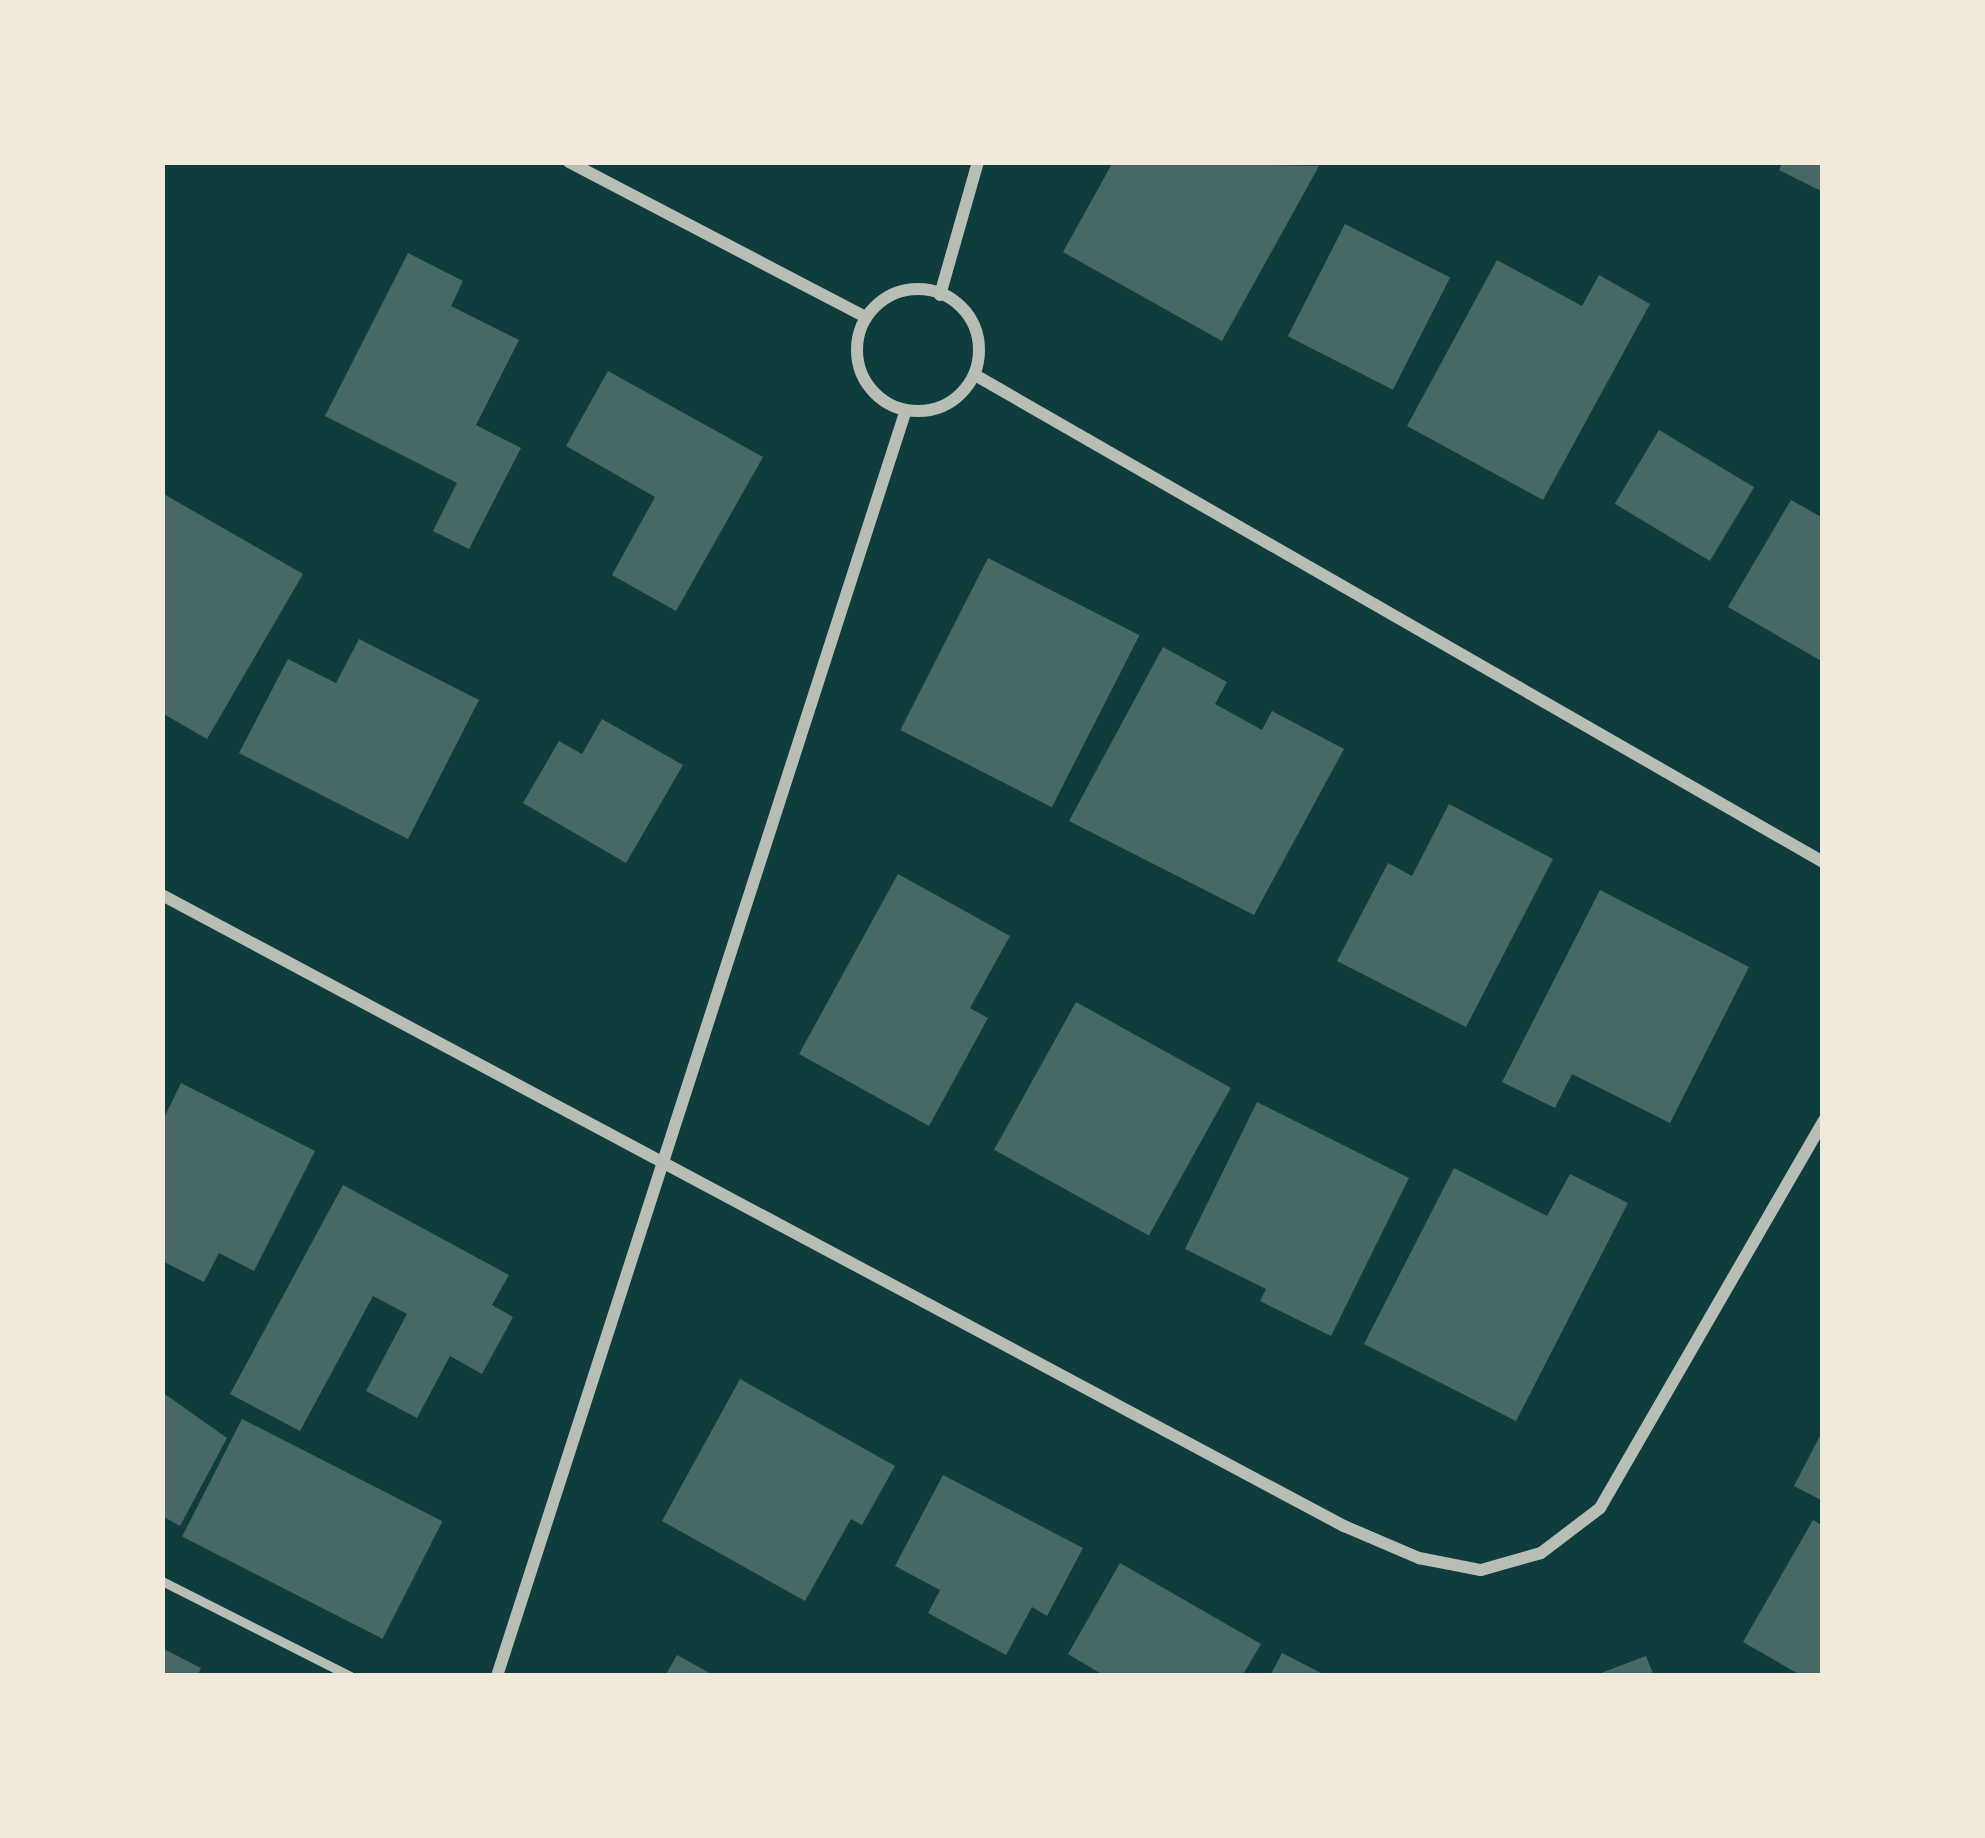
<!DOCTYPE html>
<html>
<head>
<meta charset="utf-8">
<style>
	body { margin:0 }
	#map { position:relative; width:1985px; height:1838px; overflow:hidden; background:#0f3d3e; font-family:"Roboto Serif",serif }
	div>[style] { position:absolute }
	.building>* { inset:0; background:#486865; transform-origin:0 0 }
	.service>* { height:9px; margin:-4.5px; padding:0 4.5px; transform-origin:4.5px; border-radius:4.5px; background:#b8beb3 }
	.minor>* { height:12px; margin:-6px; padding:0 6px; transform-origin:6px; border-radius:6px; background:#b8beb3 }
	.minor>.ring { margin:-6px; padding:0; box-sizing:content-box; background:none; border:12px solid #b8beb3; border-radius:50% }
	span { translate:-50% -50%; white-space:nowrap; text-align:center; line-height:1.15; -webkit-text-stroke:9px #f1e9da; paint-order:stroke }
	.frame { position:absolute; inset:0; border:165px solid #f1e9da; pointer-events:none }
</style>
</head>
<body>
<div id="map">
	<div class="building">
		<i style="clip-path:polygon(1113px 162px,1319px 166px,1222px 341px,1063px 252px)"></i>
		<i style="clip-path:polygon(1783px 162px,1823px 162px,1823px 192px,1779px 170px)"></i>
		<i style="left:1345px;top:224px;width:118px;height:126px;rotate:27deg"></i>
		<i style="clip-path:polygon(408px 253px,463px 281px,451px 306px,519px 340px,476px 425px,521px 448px,469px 549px,433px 531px,457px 483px,325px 416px)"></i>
		<i style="clip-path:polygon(1497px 260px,1582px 306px,1599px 275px,1650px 304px,1543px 500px,1407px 426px)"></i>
		<i style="clip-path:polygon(608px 371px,763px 457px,676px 611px,612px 575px,655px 497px,566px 446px)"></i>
		<i style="left:1659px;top:430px;width:111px;height:86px;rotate:31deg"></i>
		<i style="clip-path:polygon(162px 493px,303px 574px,207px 739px,162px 713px)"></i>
		<i style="clip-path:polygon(1791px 500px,1823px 518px,1823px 662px,1728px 607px)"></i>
		<i style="left:988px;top:558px;width:170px;height:193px;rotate:27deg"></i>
		<i style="clip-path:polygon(359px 639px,479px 700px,408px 839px,239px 753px,288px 659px,336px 683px)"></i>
		<i style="clip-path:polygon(1163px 647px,1227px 682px,1215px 704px,1262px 730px,1272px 711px,1344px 749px,1254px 915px,1069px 821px)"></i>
		<i style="clip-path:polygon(602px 719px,683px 765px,626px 863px,523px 803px,559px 741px,582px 754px)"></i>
		<i style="clip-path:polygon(1449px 804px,1553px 859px,1466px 1027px,1337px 961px,1388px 863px,1412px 876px)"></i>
		<i style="clip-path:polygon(898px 874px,1010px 936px,970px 1008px,988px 1018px,929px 1126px,799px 1054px)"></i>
		<i style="clip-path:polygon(1600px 890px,1749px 967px,1670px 1123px,1572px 1074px,1555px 1108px,1502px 1082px)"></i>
		<i style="left:1076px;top:1002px;width:177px;height:169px;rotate:29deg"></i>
		<i style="clip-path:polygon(181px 1083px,315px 1151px,254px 1271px,219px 1253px,204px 1282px,162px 1261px,162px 1122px)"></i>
		<i style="clip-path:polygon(1257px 1102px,1409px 1178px,1331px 1336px,1260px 1301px,1266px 1289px,1185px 1249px)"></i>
		<i style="clip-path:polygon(1454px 1168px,1547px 1216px,1570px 1174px,1628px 1203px,1516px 1421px,1364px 1344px)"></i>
		<i style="clip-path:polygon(343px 1185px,509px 1275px,492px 1305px,513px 1317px,482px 1374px,450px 1356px,417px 1418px,366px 1391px,407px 1314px,373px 1296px,300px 1431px,230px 1394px)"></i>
		<i style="clip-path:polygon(740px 1379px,895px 1466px,862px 1525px,851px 1519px,805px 1601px,662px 1521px)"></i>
		<i style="clip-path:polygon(162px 1392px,227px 1438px,180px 1526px,162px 1516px)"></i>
		<i style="left:242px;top:1419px;width:225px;height:132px;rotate:27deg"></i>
		<i style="clip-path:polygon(1823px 1430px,1823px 1501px,1794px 1486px)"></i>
		<i style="clip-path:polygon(943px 1475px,1083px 1548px,1047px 1616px,1032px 1607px,1006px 1655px,928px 1613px,940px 1590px,895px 1566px)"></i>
		<i style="clip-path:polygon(1813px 1520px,1823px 1526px,1823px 1676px,1802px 1676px,1743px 1642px)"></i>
		<i style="clip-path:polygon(1120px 1563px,1261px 1644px,1242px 1676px,1105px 1676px,1068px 1654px)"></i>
		<i style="clip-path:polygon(162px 1648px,201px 1668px,197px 1676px,162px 1676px)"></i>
		<i style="clip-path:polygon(1282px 1653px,1327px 1676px,1270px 1676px)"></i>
		<i style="clip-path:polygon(677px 1655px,715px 1676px,665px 1676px)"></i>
		<i style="clip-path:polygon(1646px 1656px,1654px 1676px,1593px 1676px)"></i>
	</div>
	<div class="service">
		<i style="left:162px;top:1581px;width:211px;rotate:26.8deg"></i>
	</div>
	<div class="minor">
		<i style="left:569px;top:162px;width:333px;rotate:27.6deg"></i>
		<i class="ring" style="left:857px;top:289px;width:110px;height:110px"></i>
		<i style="left:940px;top:295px;width:138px;rotate:-74.1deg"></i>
		<i style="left:975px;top:375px;width:978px;rotate:29.87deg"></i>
		<i style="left:162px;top:895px;width:1340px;rotate:28.1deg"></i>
		<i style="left:1344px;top:1526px;width:82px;rotate:23.1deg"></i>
		<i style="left:1419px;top:1558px;width:63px;rotate:11deg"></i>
		<i style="left:1481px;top:1570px;width:62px;rotate:-15.8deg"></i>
		<i style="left:1541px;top:1553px;width:74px;rotate:-37.3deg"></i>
		<i style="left:1600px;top:1508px;width:447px;rotate:-60deg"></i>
		<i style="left:497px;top:1676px;width:1330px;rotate:-72.1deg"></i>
	</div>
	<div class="frame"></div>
</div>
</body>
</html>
